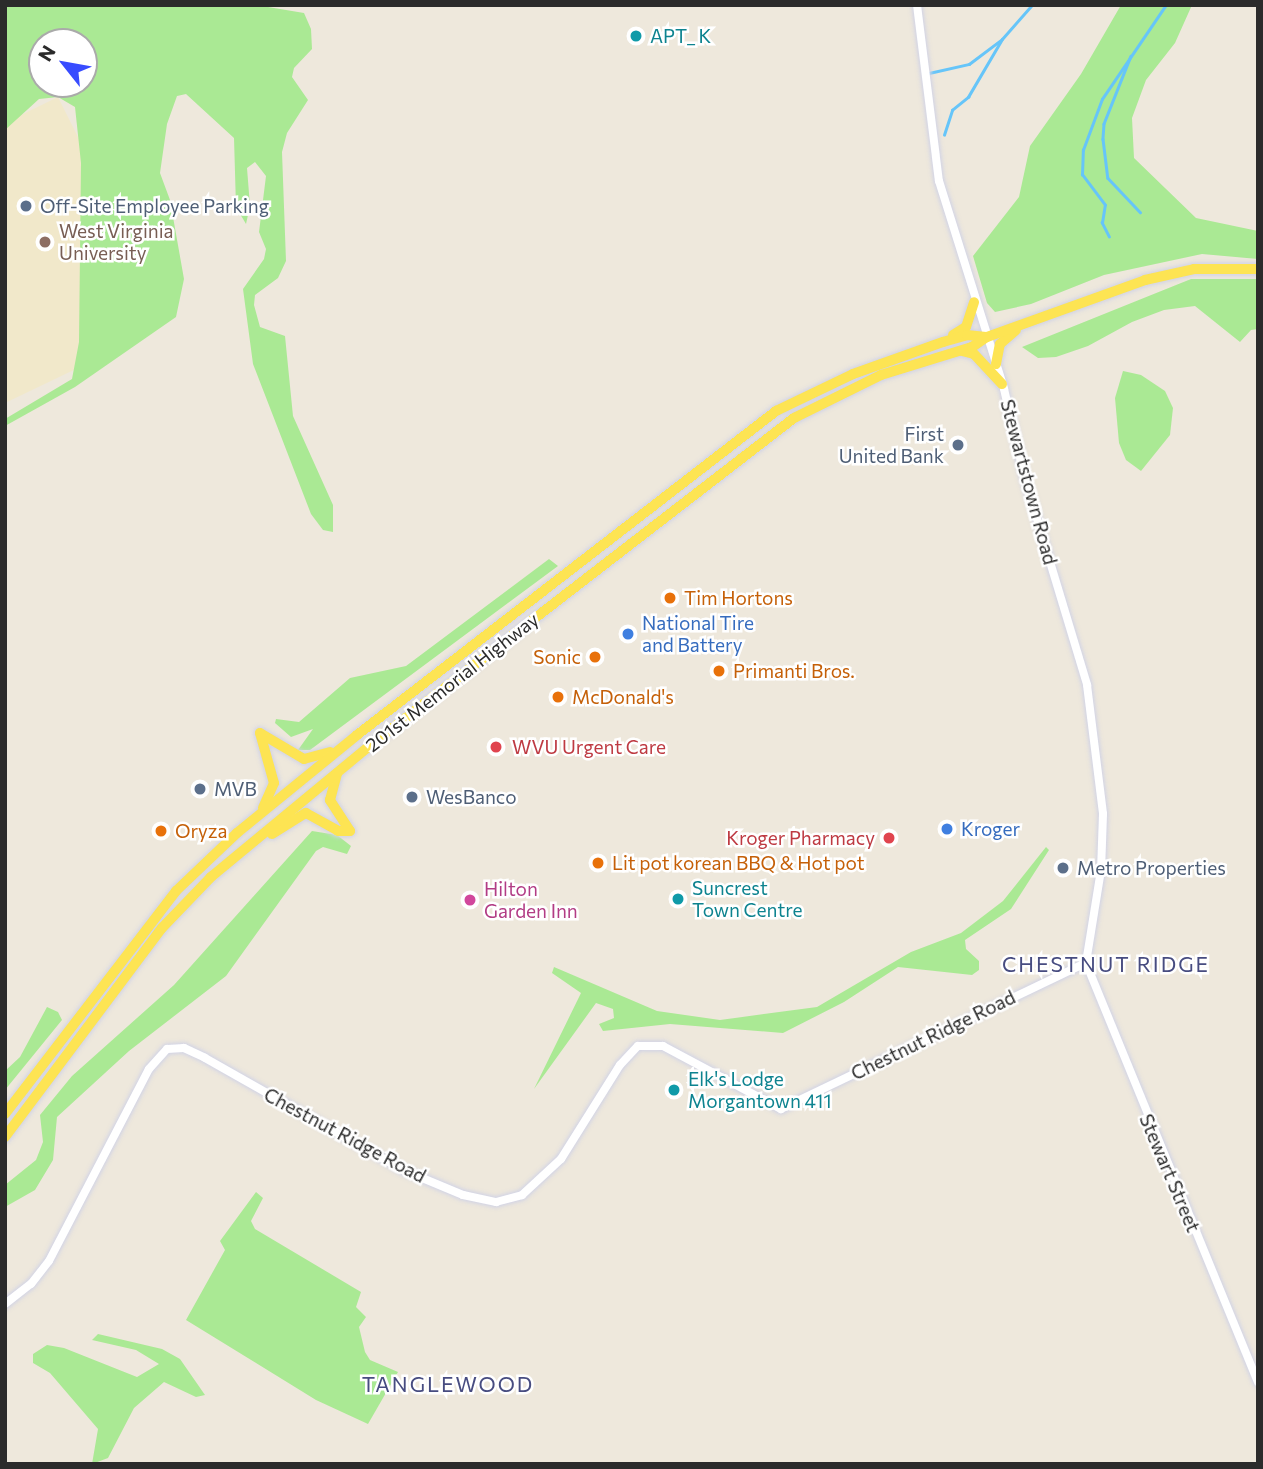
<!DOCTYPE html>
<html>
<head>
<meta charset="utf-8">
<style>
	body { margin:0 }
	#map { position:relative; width:1263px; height:1469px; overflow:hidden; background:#eee8dc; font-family:Commissioner,sans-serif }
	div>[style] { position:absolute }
	.education>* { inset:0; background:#f1e8ca }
	.green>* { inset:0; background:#aae994 }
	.stream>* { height:2.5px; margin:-1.25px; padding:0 1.25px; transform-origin:1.25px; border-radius:1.25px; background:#66c5f9 }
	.roads { filter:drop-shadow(0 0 2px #d1d3e5) drop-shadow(0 0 2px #d1d3e5) }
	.secondary>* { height:8px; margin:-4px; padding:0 4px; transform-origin:4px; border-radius:4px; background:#fff }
	.primary>* { height:10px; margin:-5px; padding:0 5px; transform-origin:5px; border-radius:5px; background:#fde453 }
	.dots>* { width:19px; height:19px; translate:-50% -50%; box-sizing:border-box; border:4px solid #fff; border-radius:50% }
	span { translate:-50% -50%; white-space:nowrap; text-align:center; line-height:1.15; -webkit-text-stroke:5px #fff; paint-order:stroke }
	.culture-label { font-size:19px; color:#0d838f }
	.left { translate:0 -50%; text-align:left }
	.service-label { font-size:19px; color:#4e5e75 }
	.right { translate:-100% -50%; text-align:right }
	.education-label { font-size:19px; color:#785e54 }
	.street-label { font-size:19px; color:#2b2b2b }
	.food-label { font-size:19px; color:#c56008 }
	.shop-label { font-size:19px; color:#366cbe }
	.health-label { font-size:19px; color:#be3a42 }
	.hotel-label { font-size:19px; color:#b23c85 }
	.neighbourhood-label { font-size:21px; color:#474c80; letter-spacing:2px }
	.frame { position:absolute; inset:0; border:7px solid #2b2b2b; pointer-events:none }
	.north { position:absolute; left:28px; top:28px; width:70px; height:70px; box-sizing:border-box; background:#fff; border:2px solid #aaa; border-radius:50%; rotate:301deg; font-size:19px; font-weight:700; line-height:28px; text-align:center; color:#2b2b2b }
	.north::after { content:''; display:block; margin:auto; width:24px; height:32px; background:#384cff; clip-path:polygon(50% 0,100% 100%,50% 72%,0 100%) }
</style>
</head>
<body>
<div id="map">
	<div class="education">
		<i style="clip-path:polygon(58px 97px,88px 157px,80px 367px,5px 403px,5px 130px,15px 118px)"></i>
	</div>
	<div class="green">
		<i style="clip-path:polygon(evenodd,5px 5px,256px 5px,304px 13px,311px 29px,312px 49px,294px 68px,292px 77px,308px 100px,287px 133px,282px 152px,286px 261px,278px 278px,255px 295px,254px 305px,260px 327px,285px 336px,293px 416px,333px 505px,333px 532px,323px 530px,311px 514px,253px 364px,243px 289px,264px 259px,266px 249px,259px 232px,266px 176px,255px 162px,247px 168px,250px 206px,246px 224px,236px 207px,234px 138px,186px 94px,177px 96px,167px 124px,160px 173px,170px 200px,184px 279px,176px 317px,75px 387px,5px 426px,5px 419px,72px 379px,79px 342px,81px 163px,75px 107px,58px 97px,39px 99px,5px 130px,5px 5px,84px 42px,84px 84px,42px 84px,42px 42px,84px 42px)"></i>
		<i style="clip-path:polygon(1121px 5px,1192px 5px,1175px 43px,1146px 80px,1132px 118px,1134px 158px,1196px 218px,1258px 231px,1258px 259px,1202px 254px,1104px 275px,1031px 304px,995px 312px,987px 303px,973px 256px,1019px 197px,1030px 146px,1081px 74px)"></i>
		<i style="clip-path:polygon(1191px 279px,1258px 279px,1258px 329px,1251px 330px,1240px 342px,1195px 306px,1164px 310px,1132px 322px,1088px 346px,1056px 357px,1038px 358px,1022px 347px)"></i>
		<i style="clip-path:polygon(1123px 371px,1141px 375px,1165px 391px,1173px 408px,1170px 435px,1141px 471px,1126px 460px,1119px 443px,1115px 398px)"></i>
		<i style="clip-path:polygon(549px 559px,558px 566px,310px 750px,298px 750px,313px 729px,291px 737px,275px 723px,276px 719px,299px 722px,350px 678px,406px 666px)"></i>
		<i style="clip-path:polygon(312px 831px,337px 835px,351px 846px,347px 854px,323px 847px,316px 851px,226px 976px,129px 1051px,57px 1117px,53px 1160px,35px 1190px,5px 1207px,5px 1185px,36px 1160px,43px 1142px,40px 1115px,72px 1076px,174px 985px)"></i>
		<i style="clip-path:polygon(1046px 847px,1049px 850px,1011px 909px,965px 940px,966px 949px,979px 961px,979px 970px,972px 975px,898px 967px,844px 1002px,783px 1033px,670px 1024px,603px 1031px,599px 1024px,614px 1018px,613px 1009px,596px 1003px,534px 1089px,581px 993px,552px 973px,554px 967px,657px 1011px,720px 1020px,817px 1007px,911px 952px,961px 933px,1003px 901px)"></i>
		<i style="clip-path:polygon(47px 1007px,58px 1012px,62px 1020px,5px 1090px,5px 1071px,20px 1057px)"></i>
		<i style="clip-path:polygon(256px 1192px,263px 1198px,251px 1221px,255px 1229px,361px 1292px,356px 1307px,366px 1317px,359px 1327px,365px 1352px,370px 1360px,398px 1372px,368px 1424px,316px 1400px,186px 1320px,225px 1250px,220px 1241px)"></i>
		<i style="clip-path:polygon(98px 1334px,162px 1349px,180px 1359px,205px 1395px,196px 1397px,164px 1382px,134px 1408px,108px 1458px,92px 1464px,98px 1429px,50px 1373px,33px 1363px,33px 1354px,47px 1345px,64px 1348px,137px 1377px,159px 1364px,136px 1350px,92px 1340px)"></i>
	</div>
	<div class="stream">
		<i style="left:1131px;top:56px;width:73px;rotate:111.7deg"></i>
		<i style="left:1104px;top:124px;width:15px;rotate:94deg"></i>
		<i style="left:1103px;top:139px;width:39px;rotate:83deg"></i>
		<i style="left:1108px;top:178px;width:47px;rotate:46.7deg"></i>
		<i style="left:929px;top:73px;width:41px;rotate:-12.7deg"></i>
		<i style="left:969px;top:64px;width:40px;rotate:-37deg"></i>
		<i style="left:944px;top:135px;width:26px;rotate:-72deg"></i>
		<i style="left:952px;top:110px;width:21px;rotate:-39deg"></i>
		<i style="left:968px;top:97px;width:67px;rotate:-59.6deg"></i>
		<i style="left:1002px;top:39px;width:45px;rotate:-48.6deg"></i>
		<i style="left:1109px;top:237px;width:16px;rotate:-117deg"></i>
		<i style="left:1102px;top:223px;width:18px;rotate:-81deg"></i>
		<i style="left:1105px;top:205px;width:38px;rotate:-127deg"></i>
		<i style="left:1082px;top:175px;width:25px;rotate:-88deg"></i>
		<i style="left:1083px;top:150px;width:54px;rotate:-69.6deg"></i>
		<i style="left:1102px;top:99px;width:114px;rotate:-55.8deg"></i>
	</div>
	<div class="roads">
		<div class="secondary">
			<i style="left:917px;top:5px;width:177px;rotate:82.9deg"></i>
			<i style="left:939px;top:181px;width:218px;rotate:72.6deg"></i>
			<i style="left:1004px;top:389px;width:92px;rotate:76.9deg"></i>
			<i style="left:1025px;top:479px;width:215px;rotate:73.2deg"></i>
			<i style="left:1087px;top:685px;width:130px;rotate:82.9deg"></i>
			<i style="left:1103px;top:814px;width:56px;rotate:92deg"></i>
			<i style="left:1101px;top:870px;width:94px;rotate:99.2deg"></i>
			<i style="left:1086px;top:963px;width:453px;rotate:67.7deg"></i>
			<i style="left:5px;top:1304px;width:33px;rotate:-38deg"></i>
			<i style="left:31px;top:1284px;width:29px;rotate:-52deg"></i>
			<i style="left:49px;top:1261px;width:216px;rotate:-62.5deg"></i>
			<i style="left:149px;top:1069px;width:27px;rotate:-48deg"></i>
			<i style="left:167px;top:1049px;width:17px;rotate:-3deg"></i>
			<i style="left:184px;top:1048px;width:23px;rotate:25deg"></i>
			<i style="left:205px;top:1058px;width:227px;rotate:29.5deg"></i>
			<i style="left:403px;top:1170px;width:65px;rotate:22.6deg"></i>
			<i style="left:463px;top:1195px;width:34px;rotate:12deg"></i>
			<i style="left:496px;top:1202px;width:27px;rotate:-15deg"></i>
			<i style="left:522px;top:1195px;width:53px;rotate:-42.7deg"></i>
			<i style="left:561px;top:1159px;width:111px;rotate:-57.9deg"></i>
			<i style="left:620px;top:1065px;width:26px;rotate:-47deg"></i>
			<i style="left:638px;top:1046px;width:25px"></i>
			<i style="left:663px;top:1046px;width:134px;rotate:28.1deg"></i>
			<i style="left:781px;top:1109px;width:338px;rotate:-25.6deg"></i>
		</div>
		<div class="primary">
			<i style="left:953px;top:335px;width:15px;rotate:-32deg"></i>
			<i style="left:966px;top:327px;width:26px;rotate:-72deg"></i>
			<i style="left:962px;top:351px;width:12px;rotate:14deg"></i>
			<i style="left:974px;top:354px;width:41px;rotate:47deg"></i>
			<i style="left:996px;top:364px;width:20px;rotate:-79deg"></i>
			<i style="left:1000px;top:344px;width:21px;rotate:-41deg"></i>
			<i style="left:260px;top:733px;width:51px;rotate:30.6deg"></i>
			<i style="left:304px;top:759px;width:27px;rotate:-15deg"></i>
			<i style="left:260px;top:733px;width:52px;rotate:74.4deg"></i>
			<i style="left:274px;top:783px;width:27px;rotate:114deg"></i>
			<i style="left:272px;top:834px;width:40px;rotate:-32deg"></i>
			<i style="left:306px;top:813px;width:37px;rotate:29deg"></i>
			<i style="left:338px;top:831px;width:12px"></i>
			<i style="left:350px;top:831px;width:37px;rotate:-123deg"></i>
			<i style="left:330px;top:800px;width:28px;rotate:-75deg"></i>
			<i style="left:5px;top:1114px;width:281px;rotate:-52.5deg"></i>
			<i style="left:176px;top:891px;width:84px;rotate:-43.6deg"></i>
			<i style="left:237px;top:833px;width:155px;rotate:-39.2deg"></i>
			<i style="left:357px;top:735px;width:530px;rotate:-37.71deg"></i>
			<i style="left:776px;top:411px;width:85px;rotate:-25.7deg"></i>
			<i style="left:853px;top:374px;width:96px;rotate:-19.6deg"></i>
			<i style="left:943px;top:342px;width:25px;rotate:-16deg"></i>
			<i style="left:967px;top:335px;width:19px;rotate:6deg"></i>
			<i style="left:5px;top:1137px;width:261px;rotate:-53.1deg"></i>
			<i style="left:162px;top:928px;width:71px;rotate:-46.1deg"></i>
			<i style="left:211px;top:877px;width:209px;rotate:-39.6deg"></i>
			<i style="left:372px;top:744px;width:533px;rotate:-37.69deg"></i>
			<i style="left:794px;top:418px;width:97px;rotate:-26.3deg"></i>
			<i style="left:881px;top:375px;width:95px;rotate:-17.1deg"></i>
			<i style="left:972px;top:347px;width:18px;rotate:-34deg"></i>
			<i style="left:987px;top:337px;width:168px;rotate:-19.8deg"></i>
			<i style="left:1145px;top:280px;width:50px;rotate:-12.7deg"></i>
			<i style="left:1194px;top:269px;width:64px"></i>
		</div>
	</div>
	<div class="dots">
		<i style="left:636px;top:36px;background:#0f9aa8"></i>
		<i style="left:26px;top:206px;background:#5c6f8a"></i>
		<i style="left:45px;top:242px;background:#8d6e63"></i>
		<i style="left:958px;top:445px;background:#5c6f8a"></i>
		<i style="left:670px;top:598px;background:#e8710a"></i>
		<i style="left:628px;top:634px;background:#3f7fe0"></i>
		<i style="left:595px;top:657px;background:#e8710a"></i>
		<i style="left:719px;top:671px;background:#e8710a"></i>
		<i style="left:558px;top:697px;background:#e8710a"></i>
		<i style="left:496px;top:747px;background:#e0444e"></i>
		<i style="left:200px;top:789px;background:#5c6f8a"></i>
		<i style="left:412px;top:797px;background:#5c6f8a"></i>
		<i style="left:947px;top:829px;background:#3f7fe0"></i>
		<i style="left:161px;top:831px;background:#e8710a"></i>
		<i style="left:889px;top:838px;background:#e0444e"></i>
		<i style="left:598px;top:863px;background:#e8710a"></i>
		<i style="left:1063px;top:868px;background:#5c6f8a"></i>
		<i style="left:678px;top:899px;background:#0f9aa8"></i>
		<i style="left:470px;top:900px;background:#d1479c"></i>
		<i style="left:674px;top:1090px;background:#0f9aa8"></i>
	</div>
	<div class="culture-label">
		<span class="left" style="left:650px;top:36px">APT_ K</span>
		<span class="left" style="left:692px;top:899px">Suncrest<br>Town Centre</span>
		<span class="left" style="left:688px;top:1090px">Elk's Lodge<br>Morgantown 411</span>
	</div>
	<div class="service-label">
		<span class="left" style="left:40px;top:206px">Off-Site Employee Parking</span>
		<span class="right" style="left:944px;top:445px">First<br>United Bank</span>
		<span class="left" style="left:214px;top:789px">MVB</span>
		<span class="left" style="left:426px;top:797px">WesBanco</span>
		<span class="left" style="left:1077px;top:868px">Metro Properties</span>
	</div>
	<div class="education-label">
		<span class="left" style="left:59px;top:242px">West Virginia<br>University</span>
	</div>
	<div class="street-label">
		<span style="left:1029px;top:482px;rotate:75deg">Stewartstown Road</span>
		<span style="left:452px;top:682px;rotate:-38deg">201st Memorial Highway</span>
		<span style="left:933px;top:1035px;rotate:-26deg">Chestnut Ridge Road</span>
		<span style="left:345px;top:1135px;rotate:28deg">Chestnut Ridge Road</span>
		<span style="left:1170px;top:1173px;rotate:67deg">Stewart Street</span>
	</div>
	<div class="food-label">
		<span class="left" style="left:684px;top:598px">Tim Hortons</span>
		<span class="right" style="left:581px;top:657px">Sonic</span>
		<span class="left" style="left:733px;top:671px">Primanti Bros.</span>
		<span class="left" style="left:572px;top:697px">McDonald's</span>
		<span class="left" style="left:175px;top:831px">Oryza</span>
		<span class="left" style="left:612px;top:863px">Lit pot korean BBQ &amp; Hot pot</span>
	</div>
	<div class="shop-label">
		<span class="left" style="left:642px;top:634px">National Tire<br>and Battery</span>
		<span class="left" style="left:961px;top:829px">Kroger</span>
	</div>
	<div class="health-label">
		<span class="left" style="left:512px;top:747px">WVU Urgent Care</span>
		<span class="right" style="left:875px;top:838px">Kroger Pharmacy</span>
	</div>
	<div class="hotel-label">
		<span class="left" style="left:484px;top:900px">Hilton<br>Garden Inn</span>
	</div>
	<div class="neighbourhood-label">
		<span style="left:1106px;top:964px">CHESTNUT RIDGE</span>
		<span style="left:448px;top:1384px">TANGLEWOOD</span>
	</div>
	<div class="frame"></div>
	<div class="north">N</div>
</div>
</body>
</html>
